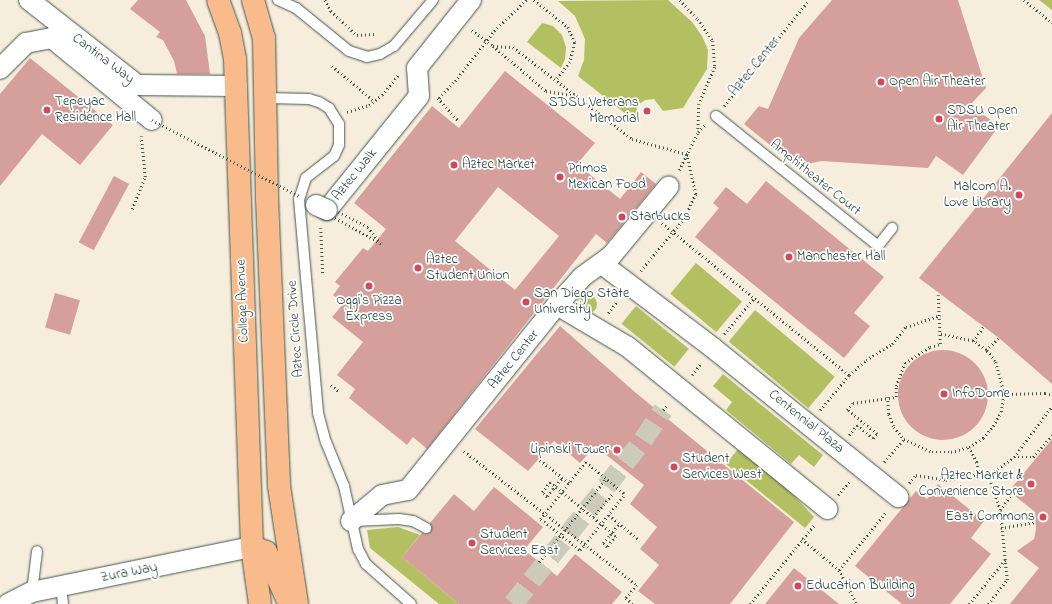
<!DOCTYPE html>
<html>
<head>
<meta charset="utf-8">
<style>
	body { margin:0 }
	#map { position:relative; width:1052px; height:604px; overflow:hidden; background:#f7eddc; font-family:"Indie Flower",sans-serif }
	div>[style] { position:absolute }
	.green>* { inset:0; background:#b3c062; transform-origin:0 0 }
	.round { border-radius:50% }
	.building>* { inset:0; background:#d5a09b; transform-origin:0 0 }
	.street-tunnel>* { height:20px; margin-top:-10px; transform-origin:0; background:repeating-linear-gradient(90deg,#cccaba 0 20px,transparent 0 30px) }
	.path>* { height:2.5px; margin-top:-1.25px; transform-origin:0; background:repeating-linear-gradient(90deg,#3f574d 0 1px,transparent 0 4px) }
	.roads { filter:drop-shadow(0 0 1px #3f574d) drop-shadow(0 0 1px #3f574d) }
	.lane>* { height:10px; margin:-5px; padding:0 5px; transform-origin:5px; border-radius:5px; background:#fff }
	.street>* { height:20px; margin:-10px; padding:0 10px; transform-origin:10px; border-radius:10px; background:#fff }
	.primary>* { height:22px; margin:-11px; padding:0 11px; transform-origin:11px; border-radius:11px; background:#fabb8c }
	.path-bridge>* { height:2.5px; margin-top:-1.25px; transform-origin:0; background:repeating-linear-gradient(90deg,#3f574d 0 1px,transparent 0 4px) }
	.bridges { filter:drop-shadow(0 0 1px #3f574d) drop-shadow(0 0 1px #3f574d) }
	.street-bridge>* { height:20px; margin:-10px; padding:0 10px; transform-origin:10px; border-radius:10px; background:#fff }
	.dots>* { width:11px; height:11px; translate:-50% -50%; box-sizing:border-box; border:2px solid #fff; border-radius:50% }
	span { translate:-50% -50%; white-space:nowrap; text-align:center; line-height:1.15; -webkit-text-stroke:3.5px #fff; paint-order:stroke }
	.street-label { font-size:14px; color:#1f3d34 }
	.poi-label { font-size:14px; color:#1f3d34 }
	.left { translate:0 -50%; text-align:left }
	.right { translate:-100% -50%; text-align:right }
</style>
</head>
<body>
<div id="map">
	<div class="green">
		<i style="clip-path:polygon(668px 0,692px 22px,702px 36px,708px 50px,707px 69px,683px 108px,663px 111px,654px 99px,645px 100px,638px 105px,636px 114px,627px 115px,578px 76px,584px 60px,585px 39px,575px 16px,558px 1px)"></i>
		<i style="clip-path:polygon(1039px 0,1052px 0,1052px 10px)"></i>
		<i style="clip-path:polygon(542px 23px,553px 26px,562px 35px,566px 47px,565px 59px,561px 68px,527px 42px)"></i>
		<i style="left:696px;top:263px;width:60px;height:40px;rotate:40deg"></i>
		<i class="round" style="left:577px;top:294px;width:20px;height:20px"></i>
		<i style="left:636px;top:306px;width:68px;height:23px;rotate:39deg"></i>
		<i style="left:755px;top:310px;width:104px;height:41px;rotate:40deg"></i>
		<i style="clip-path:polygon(723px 374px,823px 455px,814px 467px,799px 455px,791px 464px,726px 410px,732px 402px,713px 386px)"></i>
		<i style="clip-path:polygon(738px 449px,789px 490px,814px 517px,805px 528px,726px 464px)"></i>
		<i style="clip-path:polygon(398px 527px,420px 535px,402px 557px,459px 604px,439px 604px,370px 548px,367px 530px)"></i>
	</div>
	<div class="building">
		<i style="clip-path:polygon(138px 0,186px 0,205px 36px,210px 74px,177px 74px,174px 61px,163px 40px,156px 37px,160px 32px,130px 9px)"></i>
		<i style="clip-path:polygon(832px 0,958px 0,986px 88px,970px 105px,999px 126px,963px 175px,936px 156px,928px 168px,822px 161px,796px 166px,744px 124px,759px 106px,768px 109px,799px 38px)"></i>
		<i style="clip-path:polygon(30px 58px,113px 125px,80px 165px,42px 134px,0 186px,0 94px)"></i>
		<i style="clip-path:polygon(evenodd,505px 71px,595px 143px,577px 164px,620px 199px,641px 172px,656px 184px,607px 243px,596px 234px,427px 449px,413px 437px,407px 445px,349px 398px,355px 389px,337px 375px,363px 342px,332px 317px,344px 303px,333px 295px,340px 286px,335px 282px,363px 248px,368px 251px,386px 229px,354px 203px,432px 106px,459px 128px,505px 71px,498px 187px,559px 236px,515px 290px,455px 241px,498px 187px)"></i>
		<i style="clip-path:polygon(1052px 113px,1052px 384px,999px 338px,919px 278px)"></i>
		<i style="left:114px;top:176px;width:17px;height:75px;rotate:28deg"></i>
		<i style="clip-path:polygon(766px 181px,884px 277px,854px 313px,870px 326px,844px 358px,695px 237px,719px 208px,713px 203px,726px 187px,747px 204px)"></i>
		<i style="left:55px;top:293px;width:26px;height:36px;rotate:16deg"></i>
		<i style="clip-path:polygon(560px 326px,636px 393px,794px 522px,730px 604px,655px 604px,638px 591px,659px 565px,640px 549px,657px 527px,630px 504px,644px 485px,595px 446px,580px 463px,554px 441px,528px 471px,475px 429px)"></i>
		<i class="round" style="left:898px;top:350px;width:90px;height:90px"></i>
		<i style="clip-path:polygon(1052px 439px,1052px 604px,1010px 604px,1039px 568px,1017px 551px,1034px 539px,1036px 529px,1035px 512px,1009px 491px)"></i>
		<i style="clip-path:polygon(938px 484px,984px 521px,971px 538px,991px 554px,950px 604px,902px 604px,855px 566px,916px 491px,927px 499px)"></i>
		<i style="clip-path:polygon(494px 487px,543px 527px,524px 550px,557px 576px,575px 554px,622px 592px,612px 604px,459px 604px,402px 557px,422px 533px,427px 534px,431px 531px,430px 523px,454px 494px,474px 511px)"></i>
		<i style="clip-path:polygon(794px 568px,839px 604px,765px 604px)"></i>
	</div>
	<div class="street-tunnel">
		<i style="left:513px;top:604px;width:209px;rotate:-51.6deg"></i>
		<i style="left:643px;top:440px;width:36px;rotate:-56deg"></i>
	</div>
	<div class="path">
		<i style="left:325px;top:0;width:13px;rotate:61deg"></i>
		<i style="left:331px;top:11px;width:35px;rotate:43deg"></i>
		<i style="left:357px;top:35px;width:17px;rotate:-3deg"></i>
		<i style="left:534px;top:0;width:43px;rotate:38.5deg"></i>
		<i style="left:568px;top:27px;width:17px;rotate:66deg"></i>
		<i style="left:575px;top:43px;width:20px;rotate:105deg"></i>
		<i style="left:570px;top:62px;width:21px;rotate:127deg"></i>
		<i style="left:680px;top:0;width:26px;rotate:47deg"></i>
		<i style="left:698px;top:19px;width:27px;rotate:56deg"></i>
		<i style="left:713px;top:41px;width:26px;rotate:86deg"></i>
		<i style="left:715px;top:67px;width:40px;rotate:113.4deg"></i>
		<i style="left:699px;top:104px;width:27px;rotate:92deg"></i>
		<i style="left:1024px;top:0;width:36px;rotate:39deg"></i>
		<i style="left:493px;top:46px;width:20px;rotate:3deg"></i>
		<i style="left:513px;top:47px;width:150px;rotate:37.7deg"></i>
		<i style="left:632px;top:139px;width:57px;rotate:15.3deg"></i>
		<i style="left:687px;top:154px;width:41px;rotate:77.3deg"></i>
		<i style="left:696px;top:194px;width:26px;rotate:115deg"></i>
		<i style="left:685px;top:218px;width:69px;rotate:129.7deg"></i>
		<i style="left:493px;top:46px;width:70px;rotate:40.3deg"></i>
		<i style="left:546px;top:91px;width:30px;rotate:9deg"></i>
		<i style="left:332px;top:66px;width:55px;rotate:39.8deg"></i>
		<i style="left:438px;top:98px;width:31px;rotate:48deg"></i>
		<i style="left:439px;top:98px;width:23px;rotate:-47deg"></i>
		<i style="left:455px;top:81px;width:63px;rotate:-52deg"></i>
		<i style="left:494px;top:31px;width:45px;rotate:-44.1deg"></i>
		<i style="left:724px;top:106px;width:136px;rotate:-51.3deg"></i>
		<i style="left:347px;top:112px;width:23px;rotate:-18deg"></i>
		<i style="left:369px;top:105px;width:16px;rotate:-38deg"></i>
		<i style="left:382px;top:95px;width:26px;rotate:-51deg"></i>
		<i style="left:679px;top:170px;width:42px;rotate:-63.4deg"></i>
		<i style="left:698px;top:132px;width:10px;rotate:-45deg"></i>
		<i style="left:132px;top:209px;width:35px;rotate:-68deg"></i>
		<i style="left:145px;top:177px;width:41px;rotate:-95.6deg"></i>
		<i style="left:327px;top:210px;width:8px"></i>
		<i style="left:335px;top:210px;width:37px;rotate:27deg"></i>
		<i style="left:368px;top:227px;width:21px;rotate:53deg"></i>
		<i style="left:381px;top:244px;width:57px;rotate:-150.8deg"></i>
		<i style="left:331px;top:216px;width:7px;rotate:-124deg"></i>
		<i style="left:662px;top:223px;width:241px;rotate:39.1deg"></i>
		<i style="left:321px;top:228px;width:47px;rotate:87.6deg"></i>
		<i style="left:608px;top:313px;width:16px;rotate:-52deg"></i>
		<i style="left:724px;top:334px;width:48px;rotate:-50deg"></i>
		<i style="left:973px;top:341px;width:19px;rotate:-54deg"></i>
		<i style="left:986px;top:350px;width:18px;rotate:-43deg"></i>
		<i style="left:692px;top:375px;width:15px;rotate:-53deg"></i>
		<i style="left:331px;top:385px;width:11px;rotate:38deg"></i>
		<i style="left:1004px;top:394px;width:41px;rotate:-1.4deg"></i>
		<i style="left:1045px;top:393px;width:7px;rotate:16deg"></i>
		<i style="left:888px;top:397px;width:17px;rotate:87deg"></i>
		<i style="left:889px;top:414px;width:14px;rotate:69deg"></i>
		<i style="left:894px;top:427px;width:16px;rotate:50deg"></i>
		<i style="left:904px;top:439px;width:31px;rotate:25deg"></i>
		<i style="left:932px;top:452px;width:19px"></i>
		<i style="left:951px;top:452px;width:19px;rotate:-16deg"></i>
		<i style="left:969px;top:447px;width:17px;rotate:-33deg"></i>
		<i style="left:983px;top:438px;width:16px;rotate:-50deg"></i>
		<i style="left:993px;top:426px;width:16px;rotate:-60deg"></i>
		<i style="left:1001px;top:412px;width:18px;rotate:-81deg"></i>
		<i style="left:1004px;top:394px;width:34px;rotate:-105deg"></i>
		<i style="left:995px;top:361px;width:14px;rotate:-129deg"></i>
		<i style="left:986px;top:350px;width:16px;rotate:-145deg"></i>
		<i style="left:973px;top:341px;width:33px;rotate:-168deg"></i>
		<i style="left:663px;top:410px;width:8px;rotate:-45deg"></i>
		<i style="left:820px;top:410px;width:45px;rotate:-50.4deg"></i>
		<i style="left:849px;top:375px;width:23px;rotate:-41deg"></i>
		<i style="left:866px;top:360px;width:31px;rotate:-32deg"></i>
		<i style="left:892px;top:344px;width:22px;rotate:-51deg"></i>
		<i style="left:906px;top:327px;width:36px;rotate:-19deg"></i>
		<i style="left:849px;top:435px;width:13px;rotate:-51deg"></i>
		<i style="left:857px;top:425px;width:21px;rotate:39deg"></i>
		<i style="left:873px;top:438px;width:6px;rotate:-45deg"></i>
		<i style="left:877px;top:434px;width:38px;rotate:-141deg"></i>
		<i style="left:847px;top:410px;width:9px;rotate:-49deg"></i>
		<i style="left:853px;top:403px;width:43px;rotate:-7.9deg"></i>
		<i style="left:896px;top:397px;width:11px;rotate:-90deg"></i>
		<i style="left:896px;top:386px;width:25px;rotate:-69deg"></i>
		<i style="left:905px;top:363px;width:30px;rotate:-33deg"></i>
		<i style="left:930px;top:347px;width:10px;rotate:-17deg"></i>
		<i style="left:940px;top:344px;width:49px;rotate:-92.3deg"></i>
		<i style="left:969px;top:447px;width:17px;rotate:62deg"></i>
		<i style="left:977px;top:462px;width:12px;rotate:81deg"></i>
		<i style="left:464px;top:451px;width:219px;rotate:37.8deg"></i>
		<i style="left:637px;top:585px;width:17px;rotate:130deg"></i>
		<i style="left:626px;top:598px;width:9px;rotate:41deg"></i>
		<i style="left:1014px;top:457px;width:19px"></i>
		<i style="left:1033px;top:457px;width:29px;rotate:-49deg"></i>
		<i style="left:540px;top:460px;width:37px;rotate:38deg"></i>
		<i style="left:586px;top:462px;width:50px;rotate:39.4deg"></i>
		<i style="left:884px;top:462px;width:30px;rotate:-49deg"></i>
		<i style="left:909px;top:483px;width:11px;rotate:-49deg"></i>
		<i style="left:916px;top:475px;width:30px;rotate:9deg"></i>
		<i style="left:946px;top:480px;width:34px;rotate:-10deg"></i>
		<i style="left:979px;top:474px;width:9px;rotate:13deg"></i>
		<i style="left:988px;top:476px;width:32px;rotate:-36deg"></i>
		<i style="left:1014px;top:457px;width:64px;rotate:-53.3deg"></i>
		<i style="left:553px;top:489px;width:10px;rotate:127deg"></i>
		<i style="left:547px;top:497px;width:7px;rotate:-135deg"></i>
		<i style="left:542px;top:492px;width:13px;rotate:-51deg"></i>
		<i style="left:550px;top:482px;width:85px;rotate:39.3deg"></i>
		<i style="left:616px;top:536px;width:14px;rotate:129deg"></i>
		<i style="left:607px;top:547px;width:6px;rotate:-135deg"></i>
		<i style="left:603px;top:543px;width:11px;rotate:-49deg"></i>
		<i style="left:838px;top:495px;width:17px;rotate:-50deg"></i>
		<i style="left:1000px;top:510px;width:20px;rotate:-53deg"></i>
		<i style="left:609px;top:515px;width:40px;rotate:40deg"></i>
		<i style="left:593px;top:517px;width:30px;rotate:-50deg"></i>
		<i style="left:1001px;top:528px;width:35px;rotate:-10deg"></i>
		<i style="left:802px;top:539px;width:48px;rotate:40deg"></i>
		<i style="left:839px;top:570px;width:38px;rotate:62deg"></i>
		<i style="left:539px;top:562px;width:107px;rotate:-51.1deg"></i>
		<i style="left:839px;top:570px;width:75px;rotate:-51deg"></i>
		<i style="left:750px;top:604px;width:103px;rotate:-50.9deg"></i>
		<i style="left:969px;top:604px;width:57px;rotate:-50.7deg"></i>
		<i style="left:1005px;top:560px;width:50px;rotate:-95.7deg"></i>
		<i style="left:1000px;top:510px;width:36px;rotate:-109deg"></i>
		<i style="left:988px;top:604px;width:31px;rotate:-52deg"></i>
		<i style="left:1007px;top:580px;width:20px;rotate:-96deg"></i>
	</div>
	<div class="roads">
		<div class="lane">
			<i style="left:278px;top:0;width:20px;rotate:24deg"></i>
			<i style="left:296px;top:8px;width:68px;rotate:39.1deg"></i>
			<i style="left:349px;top:51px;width:19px;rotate:18deg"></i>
			<i style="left:367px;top:57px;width:13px;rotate:-13deg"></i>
			<i style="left:380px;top:54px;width:16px;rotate:-30deg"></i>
			<i style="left:394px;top:46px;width:60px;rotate:-49.7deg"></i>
			<i style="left:266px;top:98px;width:43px;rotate:1.3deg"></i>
			<i style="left:309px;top:99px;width:10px;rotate:17deg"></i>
			<i style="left:319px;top:102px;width:12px;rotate:31deg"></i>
			<i style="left:329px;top:108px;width:19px;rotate:58deg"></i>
			<i style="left:339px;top:124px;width:21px;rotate:90deg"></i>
			<i style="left:339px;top:145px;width:12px;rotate:114deg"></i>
			<i style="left:334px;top:156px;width:36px;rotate:142deg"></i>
			<i style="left:306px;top:178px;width:22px;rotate:108deg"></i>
			<i style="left:299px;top:199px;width:215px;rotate:84.9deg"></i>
			<i style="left:318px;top:413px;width:30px;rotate:75deg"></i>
			<i style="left:326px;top:442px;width:48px;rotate:67.8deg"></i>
			<i style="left:344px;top:486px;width:65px;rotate:77.5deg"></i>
			<i style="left:358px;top:549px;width:17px;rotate:62deg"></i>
			<i style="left:366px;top:564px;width:60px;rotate:41.6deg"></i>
			<i style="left:716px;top:116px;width:208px;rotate:38.7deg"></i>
			<i style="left:878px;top:246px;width:23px;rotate:-52deg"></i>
			<i style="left:353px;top:521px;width:46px;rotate:-2.5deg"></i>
			<i style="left:399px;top:519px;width:14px;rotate:8deg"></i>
			<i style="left:413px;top:521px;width:15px;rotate:28deg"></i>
			<i style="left:61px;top:587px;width:17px;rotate:83deg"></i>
			<i style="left:32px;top:592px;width:41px;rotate:-83deg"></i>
		</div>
		<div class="street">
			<i style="left:29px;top:0;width:137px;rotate:38.2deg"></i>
			<i style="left:137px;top:85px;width:100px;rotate:0.6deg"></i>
			<i style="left:0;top:69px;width:37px;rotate:-45deg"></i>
			<i style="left:26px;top:43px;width:26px;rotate:-11deg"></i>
			<i style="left:52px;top:38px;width:129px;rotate:39.4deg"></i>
			<i style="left:327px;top:210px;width:146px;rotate:-51.1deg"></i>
			<i style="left:419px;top:96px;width:28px;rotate:-94deg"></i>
			<i style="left:417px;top:68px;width:87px;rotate:-51.5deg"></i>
			<i style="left:602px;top:264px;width:139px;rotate:37.1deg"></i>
			<i style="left:713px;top:348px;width:238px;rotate:38.8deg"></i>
			<i style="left:557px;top:305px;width:82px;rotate:30.6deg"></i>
			<i style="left:628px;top:347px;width:257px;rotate:39.1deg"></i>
			<i style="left:351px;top:521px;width:40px;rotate:-40deg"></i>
			<i style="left:382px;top:495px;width:26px;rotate:-11deg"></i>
			<i style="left:408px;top:490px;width:238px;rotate:-51.2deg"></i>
			<i style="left:557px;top:305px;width:38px;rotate:-48deg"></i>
			<i style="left:582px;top:277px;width:37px;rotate:-36deg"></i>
			<i style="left:612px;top:255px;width:89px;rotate:-50.4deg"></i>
			<i style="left:8px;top:604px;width:27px;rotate:-27deg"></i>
			<i style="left:32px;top:592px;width:225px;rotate:-11.6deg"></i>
		</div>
		<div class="primary">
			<i style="left:218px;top:0;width:35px;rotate:70deg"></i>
			<i style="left:230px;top:33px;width:26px;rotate:79deg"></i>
			<i style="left:235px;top:59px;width:488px;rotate:88deg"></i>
			<i style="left:252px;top:547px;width:58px;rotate:82deg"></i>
			<i style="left:253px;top:0;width:40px;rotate:74deg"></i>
			<i style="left:264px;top:38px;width:160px;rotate:88.9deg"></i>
			<i style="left:267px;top:198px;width:288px;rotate:87.6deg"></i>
			<i style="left:279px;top:486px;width:119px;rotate:81.3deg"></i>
			<i style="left:252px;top:547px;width:15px;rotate:20deg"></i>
			<i style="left:266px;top:552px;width:56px;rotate:65.7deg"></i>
		</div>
	</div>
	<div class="path-bridge">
		<i style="left:472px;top:30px;width:26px;rotate:37deg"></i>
		<i style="left:152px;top:120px;width:165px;rotate:27.3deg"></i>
		<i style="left:586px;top:462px;width:73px;rotate:128.3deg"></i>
		<i style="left:541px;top:519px;width:50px;rotate:38.5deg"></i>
		<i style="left:580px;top:550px;width:72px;rotate:-51.2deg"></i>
		<i style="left:553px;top:489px;width:14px;rotate:-51deg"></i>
		<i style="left:610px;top:535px;width:14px;rotate:-51deg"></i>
	</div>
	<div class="bridges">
		<div class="street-bridge">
			<i style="left:316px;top:205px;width:12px;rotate:24deg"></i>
		</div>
	</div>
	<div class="dots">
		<i style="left:881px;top:82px;background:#d1495b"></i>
		<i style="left:47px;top:110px;background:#d1495b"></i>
		<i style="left:647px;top:111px;background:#d1495b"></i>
		<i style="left:939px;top:119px;background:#d1495b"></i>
		<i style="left:454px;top:165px;background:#d1495b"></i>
		<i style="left:560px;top:177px;background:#d1495b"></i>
		<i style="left:1019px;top:195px;background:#d1495b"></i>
		<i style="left:622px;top:217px;background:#d1495b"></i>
		<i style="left:789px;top:257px;background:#d1495b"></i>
		<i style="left:418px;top:268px;background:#d1495b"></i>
		<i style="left:369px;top:286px;background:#d1495b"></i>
		<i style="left:526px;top:302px;background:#d1495b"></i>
		<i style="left:944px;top:394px;background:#d1495b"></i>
		<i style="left:617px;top:450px;background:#d1495b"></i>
		<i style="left:674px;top:467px;background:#d1495b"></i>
		<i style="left:1031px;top:484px;background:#d1495b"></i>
		<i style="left:1043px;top:517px;background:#d1495b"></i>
		<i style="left:472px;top:543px;background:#d1495b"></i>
		<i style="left:798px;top:586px;background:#d1495b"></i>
	</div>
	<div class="street-label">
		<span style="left:103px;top:59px;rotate:37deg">Cantina Way</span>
		<span style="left:755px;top:67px;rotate:-51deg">Aztec Center</span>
		<span style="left:355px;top:175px;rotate:-51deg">Aztec Walk</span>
		<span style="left:815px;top:178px;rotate:39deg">Amphitheater Court</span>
		<span style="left:243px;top:301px;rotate:-92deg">College Avenue</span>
		<span style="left:296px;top:329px;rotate:-94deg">Aztec Circle Drive</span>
		<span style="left:514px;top:360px;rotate:-51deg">Aztec Center</span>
		<span style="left:806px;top:422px;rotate:39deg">Centennial Plaza</span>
		<span style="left:129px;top:573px;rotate:-11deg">Zura Way</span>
	</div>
	<div class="poi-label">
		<span class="left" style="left:889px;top:82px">Open Air Theater</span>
		<span class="left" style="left:55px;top:110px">Tepeyac<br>Residence Hall</span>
		<span class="right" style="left:639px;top:111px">SDSU Veterans<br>Memorial</span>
		<span class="left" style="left:947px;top:119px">SDSU Open<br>Air Theater</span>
		<span class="left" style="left:462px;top:165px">Aztec Market</span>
		<span class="left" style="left:568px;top:177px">Primos<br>Mexican Food</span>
		<span class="right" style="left:1011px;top:195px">Malcom A.<br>Love Library</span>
		<span class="left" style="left:630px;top:217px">Starbucks</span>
		<span class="left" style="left:797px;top:257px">Manchester Hall</span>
		<span class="left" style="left:426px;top:268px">Aztec<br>Student Union</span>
		<span class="left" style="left:534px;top:302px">San Diego State<br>University</span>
		<span style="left:369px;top:309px">Oggi's Pizza<br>Express</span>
		<span class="left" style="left:952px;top:394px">InfoDome</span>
		<span class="right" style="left:609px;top:450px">Lipinski Tower</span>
		<span class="left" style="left:682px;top:467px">Student<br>Services West</span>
		<span class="right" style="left:1023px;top:484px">Aztec Market &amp;<br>Convenience Store</span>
		<span class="right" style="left:1035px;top:517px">East Commons</span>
		<span class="left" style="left:480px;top:543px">Student<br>Services East</span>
		<span class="left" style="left:806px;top:586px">Education Building</span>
	</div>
</div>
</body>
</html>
